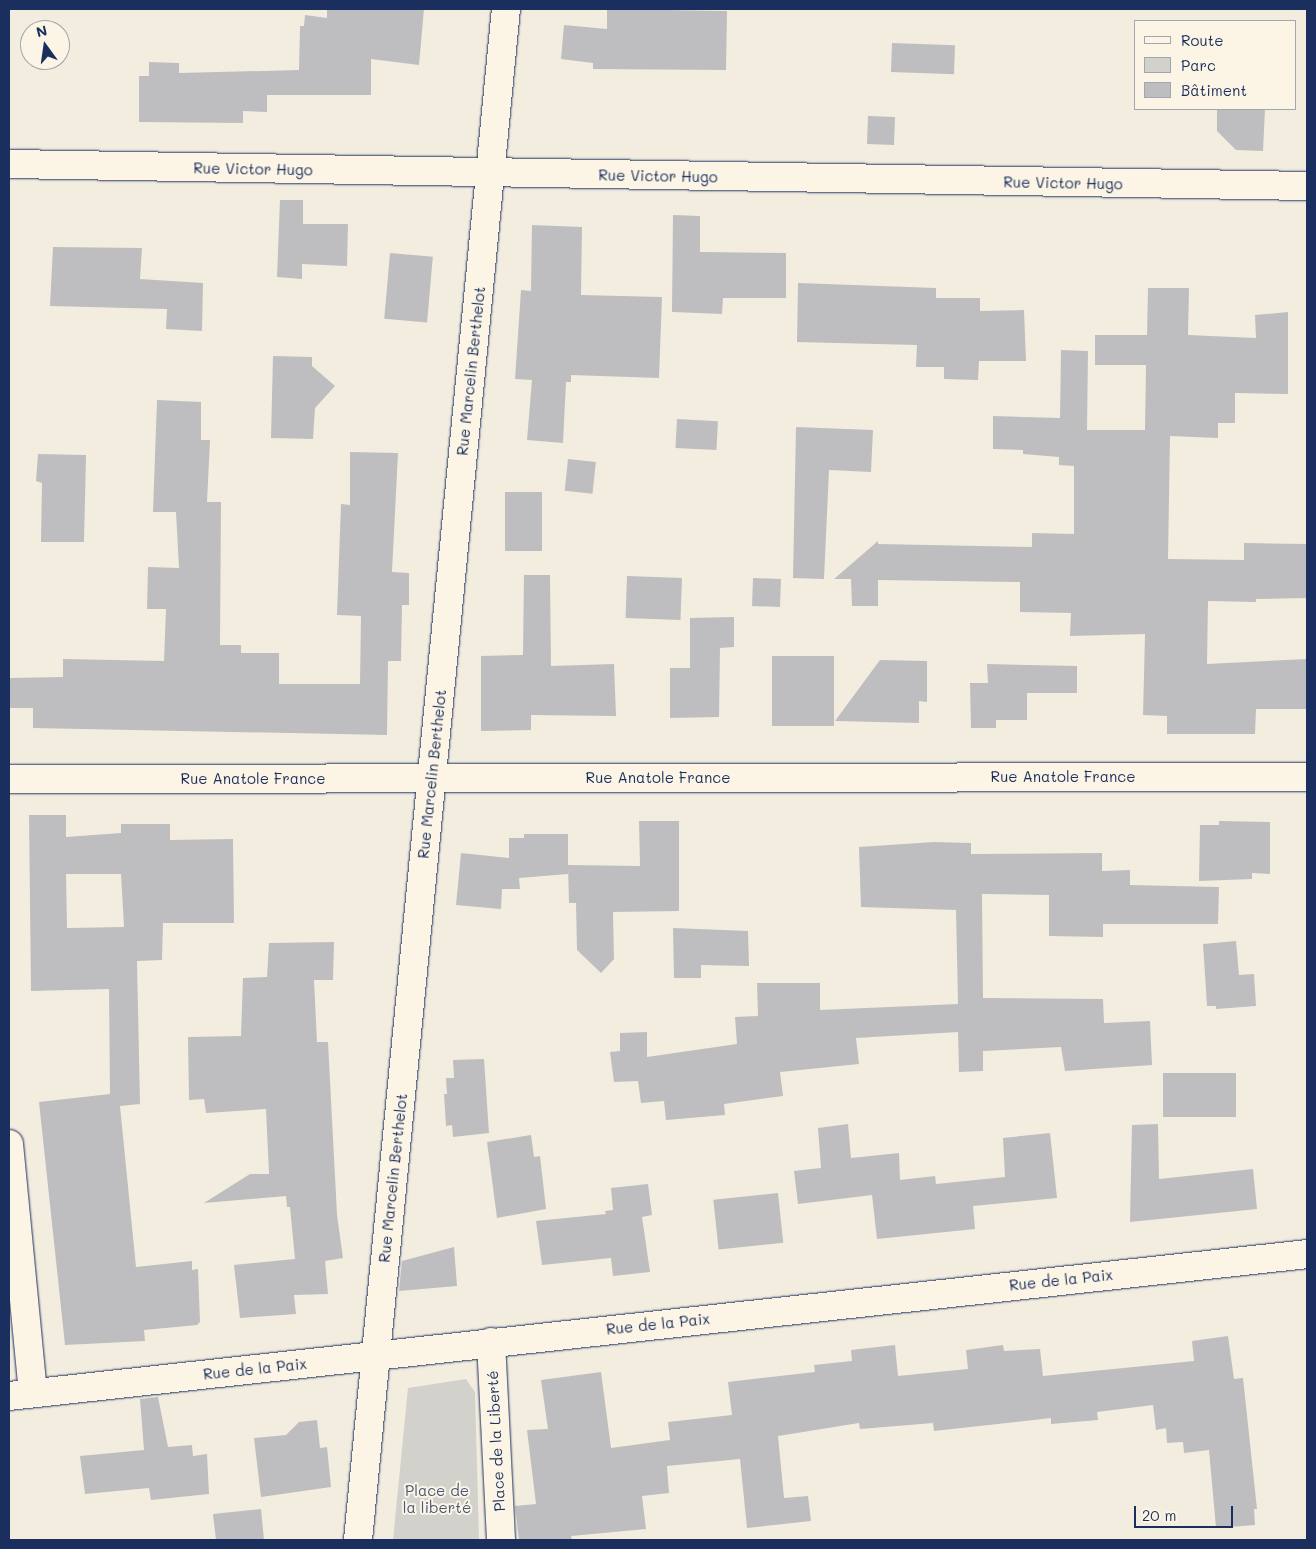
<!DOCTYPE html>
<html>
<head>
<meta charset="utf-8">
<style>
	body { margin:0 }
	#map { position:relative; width:1316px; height:1549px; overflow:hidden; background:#f3ede0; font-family:Mali,sans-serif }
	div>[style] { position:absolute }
	.green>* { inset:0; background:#d3d1cc }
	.building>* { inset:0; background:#bebec0; transform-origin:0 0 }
	.roads { filter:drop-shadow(0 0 1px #1b2f5e) drop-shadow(0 0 1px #1b2f5e) }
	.street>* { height:28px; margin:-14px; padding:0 14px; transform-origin:14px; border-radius:14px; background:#fcf5e5 }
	span { translate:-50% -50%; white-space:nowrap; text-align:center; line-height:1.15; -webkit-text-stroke:4px #fcf5e5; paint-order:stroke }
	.street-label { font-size:15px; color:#1b2f5e }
	.park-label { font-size:15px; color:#49587a }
	.frame { position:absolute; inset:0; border:10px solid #1b2f5e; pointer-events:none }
	.legend { position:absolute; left:1134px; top:20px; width:162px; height:90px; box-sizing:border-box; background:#fcf5e5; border:1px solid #a2a6af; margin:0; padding:6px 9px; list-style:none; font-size:15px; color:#1b2f5e }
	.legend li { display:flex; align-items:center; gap:10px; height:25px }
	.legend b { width:25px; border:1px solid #a2a6af }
	.north { position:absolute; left:20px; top:20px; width:50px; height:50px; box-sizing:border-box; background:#fcf5e5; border:1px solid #a2a6af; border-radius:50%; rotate:346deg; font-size:14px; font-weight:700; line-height:20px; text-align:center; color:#1b2f5e }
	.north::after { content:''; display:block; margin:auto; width:18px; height:22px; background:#1b2f5e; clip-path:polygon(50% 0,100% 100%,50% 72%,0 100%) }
	.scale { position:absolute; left:1134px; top:1506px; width:99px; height:22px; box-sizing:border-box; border:2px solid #1b2f5e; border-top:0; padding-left:6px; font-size:15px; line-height:18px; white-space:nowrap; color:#1b2f5e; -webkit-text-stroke:4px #fcf5e5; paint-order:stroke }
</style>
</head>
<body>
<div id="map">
	<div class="green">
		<i style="clip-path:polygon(466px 1379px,475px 1392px,479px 1540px,393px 1540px,408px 1388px)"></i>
	</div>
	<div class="building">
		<i style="clip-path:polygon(327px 9px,424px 9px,419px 65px,371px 59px,371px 95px,267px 95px,267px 112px,243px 111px,243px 123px,139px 122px,139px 76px,149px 76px,149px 62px,179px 63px,179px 73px,299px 70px,300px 26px,304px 26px,305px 15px,327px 18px)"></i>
		<i style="clip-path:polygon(607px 9px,727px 11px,726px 70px,593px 69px,593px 63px,561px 59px,564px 25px,607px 29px)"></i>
		<i style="left:892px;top:43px;width:63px;height:29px;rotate:2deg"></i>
		<i style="clip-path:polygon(1217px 109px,1265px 109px,1263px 151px,1236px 150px,1217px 131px)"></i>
		<i style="left:868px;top:116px;width:27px;height:28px;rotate:2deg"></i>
		<i style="clip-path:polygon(280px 200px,303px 200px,303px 224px,348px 224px,347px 266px,302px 264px,302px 279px,277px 277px)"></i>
		<i style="clip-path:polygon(673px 215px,700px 216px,700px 252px,786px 253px,786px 298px,723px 298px,722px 314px,672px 312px)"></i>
		<i style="clip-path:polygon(532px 225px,582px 227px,581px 295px,662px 297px,659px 378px,571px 375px,571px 382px,566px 382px,563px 443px,527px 440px,532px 380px,515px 379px,521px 290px,531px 291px)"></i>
		<i style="clip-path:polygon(53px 247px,142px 248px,140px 279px,203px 283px,202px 331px,166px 329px,167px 309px,50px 306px)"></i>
		<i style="left:390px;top:253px;width:43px;height:66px;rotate:5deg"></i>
		<i style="clip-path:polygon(798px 283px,936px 288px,936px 298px,980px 298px,980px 311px,1024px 310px,1026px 361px,979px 361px,978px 380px,944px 379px,944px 367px,916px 367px,917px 345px,797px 342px)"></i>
		<i style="clip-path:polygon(1148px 288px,1189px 288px,1188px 335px,1256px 338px,1255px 315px,1288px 312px,1288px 394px,1235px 393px,1235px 423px,1218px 423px,1218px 438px,1170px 436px,1168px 559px,1244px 560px,1244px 543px,1307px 544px,1307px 598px,1256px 599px,1256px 602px,1208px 601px,1207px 664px,1307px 659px,1307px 709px,1256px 709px,1255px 734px,1167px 734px,1167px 716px,1143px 715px,1145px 634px,1070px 636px,1071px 613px,1020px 612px,1020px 582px,878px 580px,878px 606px,852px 606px,851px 579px,834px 579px,878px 541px,878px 544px,1032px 547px,1032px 533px,1074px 534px,1074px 466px,1059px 465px,1059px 457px,1023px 454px,1023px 450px,993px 449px,993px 416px,1060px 418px,1061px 350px,1088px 351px,1087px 430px,1145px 430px,1146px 365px,1095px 365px,1095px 335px,1147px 335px)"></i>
		<i style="clip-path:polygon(273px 356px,312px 357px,312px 366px,335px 386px,315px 408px,313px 439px,271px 438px)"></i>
		<i style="clip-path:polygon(157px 400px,201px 402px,201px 440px,210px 440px,207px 502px,221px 502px,220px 645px,241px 645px,241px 653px,279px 653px,279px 684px,360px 684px,361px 616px,337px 615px,341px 504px,350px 505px,350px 452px,398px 453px,392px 572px,409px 573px,409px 605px,402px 605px,401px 661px,388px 661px,387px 735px,33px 728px,33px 708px,9px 708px,9px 678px,63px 677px,63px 659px,164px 661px,166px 609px,147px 609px,148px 567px,179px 568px,176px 512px,153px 512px)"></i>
		<i style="left:677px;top:419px;width:41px;height:29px;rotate:3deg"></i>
		<i style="clip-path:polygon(796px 427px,873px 430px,871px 472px,829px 470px,824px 579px,793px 578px)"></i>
		<i style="clip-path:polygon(38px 454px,86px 455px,84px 542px,41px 542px,42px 483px,36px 481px)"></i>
		<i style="left:568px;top:459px;width:28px;height:32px;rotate:6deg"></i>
		<i style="left:505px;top:492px;width:37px;height:59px"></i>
		<i style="clip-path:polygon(524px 575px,550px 575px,551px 666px,614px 664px,616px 716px,531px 715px,531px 730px,481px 731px,481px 656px,523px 655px)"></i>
		<i style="left:627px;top:576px;width:55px;height:42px;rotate:2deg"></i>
		<i style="left:753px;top:578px;width:28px;height:28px;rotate:2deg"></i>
		<i style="clip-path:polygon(734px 617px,734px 647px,720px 648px,719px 717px,670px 718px,670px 668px,690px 668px,690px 618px)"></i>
		<i style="left:772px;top:656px;width:62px;height:70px"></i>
		<i style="clip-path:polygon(880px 660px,927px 661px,927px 702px,919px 701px,919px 723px,835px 721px)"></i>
		<i style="clip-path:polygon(987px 664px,1077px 666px,1077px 693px,1027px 693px,1027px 720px,996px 720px,996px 728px,971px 728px,970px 683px,988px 683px)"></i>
		<i style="clip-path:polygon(evenodd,29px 815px,66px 815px,66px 837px,121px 833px,121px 824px,170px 824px,170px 840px,233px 839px,234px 923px,163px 923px,162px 960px,137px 961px,140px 1104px,120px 1106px,136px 1267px,192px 1261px,192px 1270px,198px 1269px,200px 1322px,197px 1325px,144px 1330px,145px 1341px,65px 1345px,39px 1102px,110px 1094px,109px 989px,31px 991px,29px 815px,66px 874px,121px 874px,124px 927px,67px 928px,66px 874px)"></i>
		<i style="clip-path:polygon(639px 821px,679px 821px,679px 911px,613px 912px,614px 959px,601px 973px,577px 950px,576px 903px,569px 903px,568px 867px,568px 874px,519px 878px,520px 889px,502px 889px,501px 909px,456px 905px,461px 853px,509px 858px,509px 838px,524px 838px,524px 834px,568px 834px,568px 865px,640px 866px)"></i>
		<i style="clip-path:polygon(1219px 821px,1270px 822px,1270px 874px,1252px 873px,1252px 879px,1199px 881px,1200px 825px,1219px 825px)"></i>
		<i style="clip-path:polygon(934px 842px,971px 843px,971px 854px,1102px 853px,1102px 871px,1130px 870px,1130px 885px,1219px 887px,1218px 924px,1103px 924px,1103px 937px,1049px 936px,1049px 895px,982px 894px,983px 998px,1103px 999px,1104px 1023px,1150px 1021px,1152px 1065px,1065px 1071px,1061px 1047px,983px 1051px,983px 1071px,959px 1072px,958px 1032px,856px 1038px,859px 1064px,780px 1072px,783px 1096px,724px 1104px,725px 1115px,666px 1120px,664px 1101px,641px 1103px,638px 1081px,614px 1082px,610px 1052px,620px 1051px,620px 1033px,647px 1032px,647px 1057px,737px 1044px,735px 1017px,758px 1016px,757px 983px,820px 983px,820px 1010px,958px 1004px,956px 910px,861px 907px,859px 847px)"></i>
		<i style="clip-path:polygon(673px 928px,748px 931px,749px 966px,701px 965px,701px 978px,674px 978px)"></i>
		<i style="clip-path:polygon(1236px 941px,1239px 975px,1254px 974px,1256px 1006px,1216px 1009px,1216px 1006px,1207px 1006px,1203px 944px)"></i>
		<i style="clip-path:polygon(334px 942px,333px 980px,314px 980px,317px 1042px,328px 1042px,337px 1215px,343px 1258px,325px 1261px,328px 1294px,294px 1295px,296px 1314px,240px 1318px,234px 1265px,295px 1259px,290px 1207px,287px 1207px,286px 1196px,204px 1203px,250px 1174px,269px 1174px,266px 1109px,206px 1113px,204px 1099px,189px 1100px,188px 1037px,241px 1036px,243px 978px,267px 977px,269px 943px)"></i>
		<i style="clip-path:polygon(484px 1059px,489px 1133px,453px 1137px,452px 1125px,446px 1126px,444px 1094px,447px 1094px,446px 1078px,454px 1078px,453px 1060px)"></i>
		<i style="left:1163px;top:1073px;width:73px;height:44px"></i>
		<i style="clip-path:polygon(848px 1124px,851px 1158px,899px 1153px,900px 1180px,935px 1176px,936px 1184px,1005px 1177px,1003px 1138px,1050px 1133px,1057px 1198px,973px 1206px,975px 1229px,877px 1239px,872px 1195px,798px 1204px,794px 1171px,821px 1168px,818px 1128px)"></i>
		<i style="clip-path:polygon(1158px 1124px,1159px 1179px,1253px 1169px,1257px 1209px,1130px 1222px,1132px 1125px)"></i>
		<i style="clip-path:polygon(531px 1135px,534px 1157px,540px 1156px,546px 1209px,497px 1218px,487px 1142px)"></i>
		<i style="clip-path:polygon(648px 1184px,652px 1215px,642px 1217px,650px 1272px,613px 1276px,611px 1258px,542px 1265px,536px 1221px,606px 1214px,605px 1211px,613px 1210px,611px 1188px)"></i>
		<i style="left:778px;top:1193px;width:50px;height:65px;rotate:84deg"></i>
		<i style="clip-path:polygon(454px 1247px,457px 1286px,399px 1291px,402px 1261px)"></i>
		<i style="clip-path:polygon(1228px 1336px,1234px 1379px,1243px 1378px,1257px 1509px,1254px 1509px,1255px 1525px,1216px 1528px,1209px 1450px,1184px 1453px,1183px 1442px,1167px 1443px,1166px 1428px,1156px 1430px,1153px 1405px,1097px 1412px,1098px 1420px,1051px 1424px,1051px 1418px,934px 1431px,933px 1423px,860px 1429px,859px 1423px,778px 1436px,784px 1498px,808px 1496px,811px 1521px,747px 1528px,740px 1459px,667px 1466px,669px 1493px,642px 1496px,646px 1529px,571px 1536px,572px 1540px,519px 1540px,515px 1506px,536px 1504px,527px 1430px,548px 1429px,541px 1380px,601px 1372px,611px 1448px,670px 1440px,668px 1422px,732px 1415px,728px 1382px,815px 1372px,814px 1365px,852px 1361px,851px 1350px,895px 1345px,898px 1376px,968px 1369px,966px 1350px,1003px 1345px,1004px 1351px,1040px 1349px,1043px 1376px,1194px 1361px,1192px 1341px)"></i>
		<i style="clip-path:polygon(158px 1397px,168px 1447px,192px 1445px,193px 1456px,207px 1454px,209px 1494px,151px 1500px,149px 1488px,85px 1494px,80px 1456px,144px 1450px,140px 1399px)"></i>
		<i style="clip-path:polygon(317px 1420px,320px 1448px,327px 1447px,331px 1487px,261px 1497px,254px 1438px,286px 1435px,299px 1422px)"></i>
		<i style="clip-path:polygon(261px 1509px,264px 1540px,216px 1540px,213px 1514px)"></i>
	</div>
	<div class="roads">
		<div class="street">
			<i style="left:9px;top:164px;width:1298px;rotate:0.97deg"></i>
			<i style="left:9px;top:779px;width:1298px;rotate:-0.09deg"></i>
			<i style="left:9px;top:1144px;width:250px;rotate:84.5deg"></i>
			<i style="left:491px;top:1342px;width:198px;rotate:87.1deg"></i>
			<i style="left:9px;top:1396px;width:1306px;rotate:-6.24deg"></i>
			<i style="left:358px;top:1540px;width:1538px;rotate:-84.48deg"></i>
		</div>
	</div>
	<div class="street-label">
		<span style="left:253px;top:169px;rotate:1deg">Rue Victor Hugo</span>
		<span style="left:658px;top:176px;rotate:1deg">Rue Victor Hugo</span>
		<span style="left:1063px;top:183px;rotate:1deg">Rue Victor Hugo</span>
		<span style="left:471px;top:371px;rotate:-84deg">Rue Marcelin Berthelot</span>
		<span style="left:432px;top:774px;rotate:-84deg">Rue Marcelin Berthelot</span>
		<span style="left:1063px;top:777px">Rue Anatole France</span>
		<span style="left:658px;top:778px">Rue Anatole France</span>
		<span style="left:253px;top:779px">Rue Anatole France</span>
		<span style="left:393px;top:1178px;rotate:-84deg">Rue Marcelin Berthelot</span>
		<span style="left:1061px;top:1280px;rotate:-6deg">Rue de la Paix</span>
		<span style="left:658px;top:1324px;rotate:-6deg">Rue de la Paix</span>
		<span style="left:255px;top:1369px;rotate:-6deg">Rue de la Paix</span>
		<span style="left:496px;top:1441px;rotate:-93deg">Place de la Liberté</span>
	</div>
	<div class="park-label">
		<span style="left:437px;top:1499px">Place de<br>la liberté</span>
	</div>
	<div class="frame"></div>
	<ul class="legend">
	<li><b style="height:6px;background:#fcf5e5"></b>Route</li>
	<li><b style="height:14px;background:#d3d1cc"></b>Parc</li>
	<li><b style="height:14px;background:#bebec0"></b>Bâtiment</li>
	</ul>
	<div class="north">N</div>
	<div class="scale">20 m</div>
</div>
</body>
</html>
